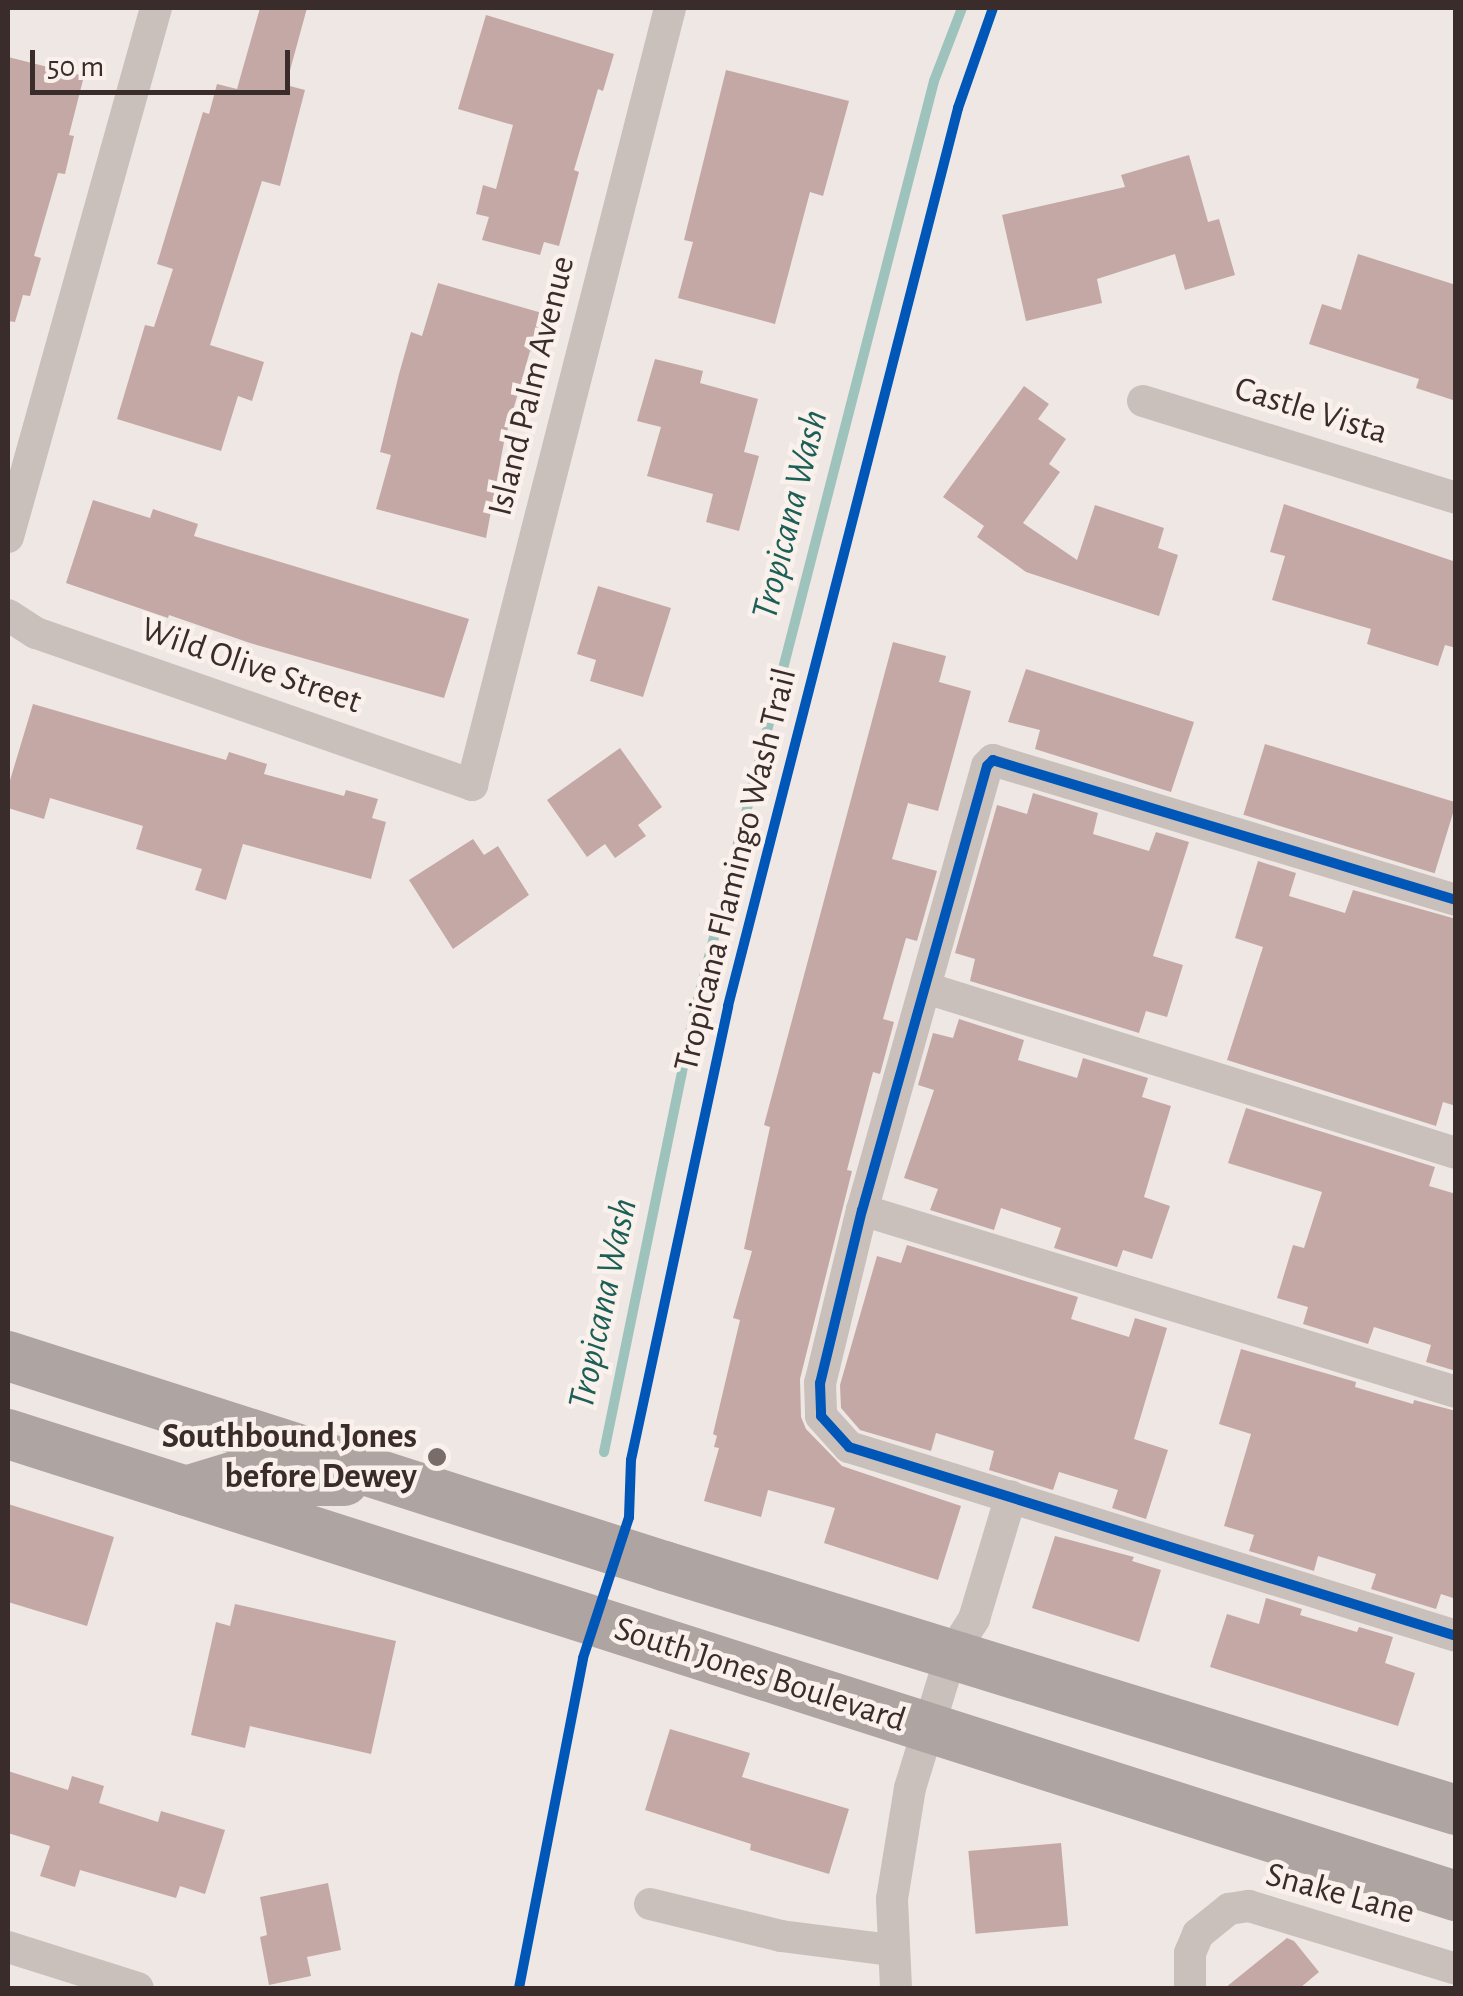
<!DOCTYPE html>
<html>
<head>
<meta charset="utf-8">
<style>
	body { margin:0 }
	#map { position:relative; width:1463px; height:1996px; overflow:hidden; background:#efe7e4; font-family:"Alegreya Sans",sans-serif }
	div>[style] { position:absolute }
	.stream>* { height:10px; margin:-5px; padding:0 5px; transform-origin:5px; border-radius:5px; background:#9ec3bd }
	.building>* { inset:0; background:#c4a8a5; transform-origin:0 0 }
	.minor>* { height:32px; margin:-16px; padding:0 16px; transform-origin:16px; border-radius:16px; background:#c9c0bc }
	.primary>* { height:50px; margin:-25px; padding:0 25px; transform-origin:25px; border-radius:25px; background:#aea4a1 }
	.cycleway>* { height:10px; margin:-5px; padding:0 5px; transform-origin:5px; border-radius:5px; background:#0057b8 }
	.dots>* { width:28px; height:28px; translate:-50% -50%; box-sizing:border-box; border:5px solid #fbf1ec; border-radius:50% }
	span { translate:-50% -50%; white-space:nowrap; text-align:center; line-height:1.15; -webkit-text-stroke:9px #fbf1ec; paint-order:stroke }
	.street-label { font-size:35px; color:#3a2c2a }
	.poi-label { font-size:35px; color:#3a2c2a; font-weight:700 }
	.right { translate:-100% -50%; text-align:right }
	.water-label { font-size:38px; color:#1c5f57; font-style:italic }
	.frame { position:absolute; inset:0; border:10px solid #3a2c2a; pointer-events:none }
	.scale { position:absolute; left:30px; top:50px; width:260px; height:45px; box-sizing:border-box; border:5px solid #3a2c2a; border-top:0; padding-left:12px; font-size:30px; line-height:35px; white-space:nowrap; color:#3a2c2a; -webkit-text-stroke:8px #fbf1ec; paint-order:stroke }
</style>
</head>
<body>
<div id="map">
	<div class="stream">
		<i style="left:604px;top:1452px;width:442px;rotate:-78.4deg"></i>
		<i style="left:693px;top:1019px;width:968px;rotate:-75.59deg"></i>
		<i style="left:934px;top:81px;width:78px;rotate:-69deg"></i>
	</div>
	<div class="building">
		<i style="clip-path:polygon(260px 8px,307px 8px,286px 85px,305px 90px,280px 186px,262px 181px,210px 345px,264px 362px,252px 401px,238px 396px,221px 451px,117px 419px,145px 325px,154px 327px,173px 269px,157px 264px,203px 112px,209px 114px,217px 84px,237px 89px)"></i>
		<i style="clip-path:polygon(486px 15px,614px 54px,603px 91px,598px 89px,574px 170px,579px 172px,559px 246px,544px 242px,540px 255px,482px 240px,489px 217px,476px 214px,483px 185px,496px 189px,513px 125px,458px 109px)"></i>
		<i style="clip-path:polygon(8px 57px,84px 76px,69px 135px,74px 136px,65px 174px,58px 173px,34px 256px,41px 258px,30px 296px,23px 295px,15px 322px,8px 321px)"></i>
		<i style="clip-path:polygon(726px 70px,849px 101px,823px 196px,810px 192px,775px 324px,678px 298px,693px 242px,684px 240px)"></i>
		<i style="clip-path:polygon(1189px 155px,1208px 222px,1219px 219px,1235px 275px,1185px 290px,1175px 254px,1097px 279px,1102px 303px,1026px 321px,1002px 215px,1125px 187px,1121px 175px)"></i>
		<i style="clip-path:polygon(1358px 254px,1456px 285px,1456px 401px,1416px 388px,1419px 379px,1309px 344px,1322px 304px,1341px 310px)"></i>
		<i style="clip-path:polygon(438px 283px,549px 315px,538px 353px,530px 351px,504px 442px,486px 538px,376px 509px,391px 455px,380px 452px,399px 374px,411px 332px,422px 336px)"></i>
		<i style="clip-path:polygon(655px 359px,703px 371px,700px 383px,758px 399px,744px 452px,759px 456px,739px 531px,706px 522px,713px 494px,647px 476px,661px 427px,637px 421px)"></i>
		<i style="clip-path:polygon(1024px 386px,1049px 404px,1038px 419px,1066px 439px,1049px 464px,1060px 472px,1023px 523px,1077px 560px,1095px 505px,1164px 528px,1158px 548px,1178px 555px,1159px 616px,1026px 572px,977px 537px,984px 526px,943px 497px)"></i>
		<i style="clip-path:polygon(93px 500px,150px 518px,153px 509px,198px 524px,194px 536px,469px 619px,444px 698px,250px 643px,169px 615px,168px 618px,66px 583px)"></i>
		<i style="clip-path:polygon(1284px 504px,1456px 562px,1456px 648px,1445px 645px,1438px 666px,1367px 644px,1371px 629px,1272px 600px,1285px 556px,1270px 552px)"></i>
		<i style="clip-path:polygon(598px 586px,671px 608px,643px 697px,590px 681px,596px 660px,577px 654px)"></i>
		<i style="clip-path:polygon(893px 642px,946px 656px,939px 682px,971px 691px,938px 811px,908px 803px,892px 859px,937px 871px,917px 941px,906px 938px,883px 1019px,894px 1022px,880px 1074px,873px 1072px,847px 1170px,852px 1171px,800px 1379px,801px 1417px,806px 1429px,842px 1466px,961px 1506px,938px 1580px,824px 1543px,835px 1508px,768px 1490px,761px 1517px,704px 1501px,719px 1448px,714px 1447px,717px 1436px,713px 1434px,740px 1320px,733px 1318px,752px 1251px,744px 1249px,770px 1127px,764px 1125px)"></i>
		<i style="clip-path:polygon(1026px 669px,1194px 722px,1171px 792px,1035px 749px,1040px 730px,1008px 722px)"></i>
		<i style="clip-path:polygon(33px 704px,226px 760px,229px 752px,267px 764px,264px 774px,344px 796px,346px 790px,378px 799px,372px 818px,386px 822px,371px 879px,243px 844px,226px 900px,195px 890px,202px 869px,136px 849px,143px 826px,50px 798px,44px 819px,8px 808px,8px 787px)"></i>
		<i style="left:1265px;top:744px;width:200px;height:74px;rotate:17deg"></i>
		<i style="clip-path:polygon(620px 748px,662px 807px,638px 825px,646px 836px,615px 858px,605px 844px,587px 857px,547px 800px)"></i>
		<i style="clip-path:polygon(1033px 793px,1098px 813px,1093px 834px,1149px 851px,1156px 832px,1189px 842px,1153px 956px,1183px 965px,1167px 1017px,1146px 1011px,1139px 1033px,970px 981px,975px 959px,955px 953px,997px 805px,1027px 814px)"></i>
		<i style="clip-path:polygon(473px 839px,484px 855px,498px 846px,529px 895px,453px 949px,409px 880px)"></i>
		<i style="clip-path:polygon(1258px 861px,1296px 873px,1289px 896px,1345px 913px,1353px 890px,1456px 919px,1456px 1106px,1443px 1102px,1436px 1126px,1227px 1060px,1263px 947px,1235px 938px)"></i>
		<i style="clip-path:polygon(959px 1019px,1024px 1040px,1018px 1060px,1077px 1078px,1083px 1058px,1148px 1078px,1142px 1097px,1171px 1106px,1144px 1197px,1170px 1206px,1152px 1259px,1123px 1250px,1117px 1267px,1054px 1248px,1061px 1228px,1001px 1208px,994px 1230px,930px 1210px,938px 1189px,904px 1178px,934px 1090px,918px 1085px,933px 1033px,953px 1038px)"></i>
		<i style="clip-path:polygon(1246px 1108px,1435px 1167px,1429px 1186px,1456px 1194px,1456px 1371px,1426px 1362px,1431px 1345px,1374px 1327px,1368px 1344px,1303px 1324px,1308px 1307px,1277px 1298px,1293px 1245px,1304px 1248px,1322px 1192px,1228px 1163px)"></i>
		<i style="clip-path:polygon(907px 1245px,1078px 1297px,1071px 1319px,1129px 1337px,1135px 1318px,1167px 1328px,1134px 1439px,1168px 1450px,1146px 1519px,1112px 1508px,1118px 1490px,1059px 1472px,1053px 1490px,989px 1470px,994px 1451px,936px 1433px,931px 1451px,860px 1430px,841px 1408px,840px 1385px,877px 1256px,901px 1263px)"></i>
		<i style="clip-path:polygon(1241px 1349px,1356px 1382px,1355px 1387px,1413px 1404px,1414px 1400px,1456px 1411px,1456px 1599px,1441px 1594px,1436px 1609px,1371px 1589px,1376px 1574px,1318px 1556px,1314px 1571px,1249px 1551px,1254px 1535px,1224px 1526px,1251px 1434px,1219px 1424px)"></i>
		<i style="clip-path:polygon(8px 1504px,114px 1537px,87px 1626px,8px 1602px)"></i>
		<i style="clip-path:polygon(1055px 1536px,1134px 1557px,1132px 1561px,1161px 1570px,1139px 1642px,1032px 1608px)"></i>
		<i style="clip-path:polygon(1266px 1598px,1302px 1609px,1300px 1615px,1357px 1632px,1359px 1627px,1393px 1637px,1385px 1663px,1415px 1673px,1398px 1726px,1210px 1667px,1227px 1614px,1259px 1624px)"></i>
		<i style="clip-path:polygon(235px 1604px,396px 1641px,371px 1754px,250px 1726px,245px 1748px,191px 1735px,216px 1622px,230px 1626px)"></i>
		<i style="clip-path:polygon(670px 1729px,750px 1753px,742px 1777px,849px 1809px,829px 1874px,750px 1850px,751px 1844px,645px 1810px)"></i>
		<i style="clip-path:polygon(8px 1771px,68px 1790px,72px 1776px,104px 1786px,99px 1803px,158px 1822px,161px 1811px,225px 1830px,205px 1894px,180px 1886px,176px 1898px,80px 1870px,75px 1887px,40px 1876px,50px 1846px,8px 1833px)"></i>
		<i style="left:1061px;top:1843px;width:83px;height:93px;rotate:85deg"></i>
		<i style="clip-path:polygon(328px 1883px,341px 1950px,307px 1957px,311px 1976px,269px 1985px,260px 1937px,267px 1935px,260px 1897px)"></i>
		<i style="clip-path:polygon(1287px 1938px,1294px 1941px,1319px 1972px,1300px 1988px,1225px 1988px)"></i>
	</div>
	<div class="minor">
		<i style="left:1143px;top:401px;width:328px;rotate:17.2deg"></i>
		<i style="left:8px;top:537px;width:549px;rotate:-74.37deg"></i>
		<i style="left:8px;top:615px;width:33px;rotate:33deg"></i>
		<i style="left:36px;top:633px;width:462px;rotate:19.2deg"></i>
		<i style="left:472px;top:785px;width:802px;rotate:-75.7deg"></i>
		<i style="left:1456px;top:900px;width:484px;rotate:-163.2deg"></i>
		<i style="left:993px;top:760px;width:8px;rotate:135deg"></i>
		<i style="left:987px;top:766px;width:461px;rotate:105.7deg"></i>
		<i style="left:862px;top:1210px;width:178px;rotate:103.6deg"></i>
		<i style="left:820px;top:1383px;width:33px;rotate:88deg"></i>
		<i style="left:821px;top:1416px;width:42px;rotate:47.9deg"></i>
		<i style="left:849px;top:1447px;width:636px;rotate:17.29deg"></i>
		<i style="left:926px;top:988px;width:555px;rotate:17.29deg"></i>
		<i style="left:862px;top:1210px;width:621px;rotate:17.03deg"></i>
		<i style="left:650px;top:1904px;width:135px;rotate:13.7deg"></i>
		<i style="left:781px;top:1936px;width:112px;rotate:7.2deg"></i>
		<i style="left:8px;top:1947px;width:136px;rotate:17.5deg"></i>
		<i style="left:896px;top:1988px;width:89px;rotate:-92.6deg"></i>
		<i style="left:892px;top:1899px;width:112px;rotate:-80.8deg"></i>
		<i style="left:910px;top:1788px;width:139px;rotate:-72.9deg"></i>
		<i style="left:951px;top:1655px;width:43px;rotate:-57.4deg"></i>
		<i style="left:974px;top:1619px;width:128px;rotate:-73.3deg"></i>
		<i style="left:1190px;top:1988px;width:35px;rotate:-90deg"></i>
		<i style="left:1190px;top:1953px;width:21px;rotate:-67deg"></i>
		<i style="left:1198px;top:1934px;width:40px;rotate:-39deg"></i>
		<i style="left:1229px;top:1909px;width:20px;rotate:-9deg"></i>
		<i style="left:1249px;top:1906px;width:216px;rotate:16.9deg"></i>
	</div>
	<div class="primary">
		<i style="left:8px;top:1356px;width:689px;rotate:17.75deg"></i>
		<i style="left:664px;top:1566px;width:829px;rotate:17.12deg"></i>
		<i style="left:8px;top:1434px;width:1520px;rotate:17.7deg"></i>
		<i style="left:186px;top:1491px;width:62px;rotate:-17deg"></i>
		<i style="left:245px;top:1473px;width:39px;rotate:12deg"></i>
		<i style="left:283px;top:1481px;width:61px"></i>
	</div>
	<div class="cycleway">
		<i style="left:1456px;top:900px;width:484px;rotate:-163.2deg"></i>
		<i style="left:993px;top:760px;width:8px;rotate:135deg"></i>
		<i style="left:987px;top:766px;width:461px;rotate:105.7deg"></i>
		<i style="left:862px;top:1210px;width:178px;rotate:103.6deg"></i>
		<i style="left:820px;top:1383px;width:33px;rotate:88deg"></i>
		<i style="left:821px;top:1416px;width:42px;rotate:47.9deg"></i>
		<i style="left:849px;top:1447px;width:636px;rotate:17.29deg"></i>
		<i style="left:519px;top:1988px;width:336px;rotate:-79deg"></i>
		<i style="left:583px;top:1658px;width:148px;rotate:-71.9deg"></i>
		<i style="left:629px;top:1517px;width:57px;rotate:-88deg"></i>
		<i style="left:631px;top:1460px;width:464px;rotate:-77.9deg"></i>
		<i style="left:728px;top:1006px;width:927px;rotate:-75.63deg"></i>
		<i style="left:958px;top:108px;width:106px;rotate:-70.7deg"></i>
	</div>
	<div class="dots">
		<i style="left:437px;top:1457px;background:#796d6b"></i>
	</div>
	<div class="street-label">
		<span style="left:532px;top:386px;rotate:-76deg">Island Palm Avenue</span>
		<span style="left:1311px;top:411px;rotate:17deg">Castle Vista</span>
		<span style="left:251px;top:666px;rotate:19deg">Wild Olive Street</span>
		<span style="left:736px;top:870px;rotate:-76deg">Tropicana Flamingo Wash Trail</span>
		<span style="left:760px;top:1675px;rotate:18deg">South Jones Boulevard</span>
		<span style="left:1340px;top:1894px;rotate:15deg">Snake Lane</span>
	</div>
	<div class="poi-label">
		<span class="right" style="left:417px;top:1457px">Southbound Jones<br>before Dewey</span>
	</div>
	<div class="water-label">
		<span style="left:791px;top:515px;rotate:-76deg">Tropicana Wash</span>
		<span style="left:604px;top:1304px;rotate:-78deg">Tropicana Wash</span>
	</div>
	<div class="frame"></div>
	<div class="scale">50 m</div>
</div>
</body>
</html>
